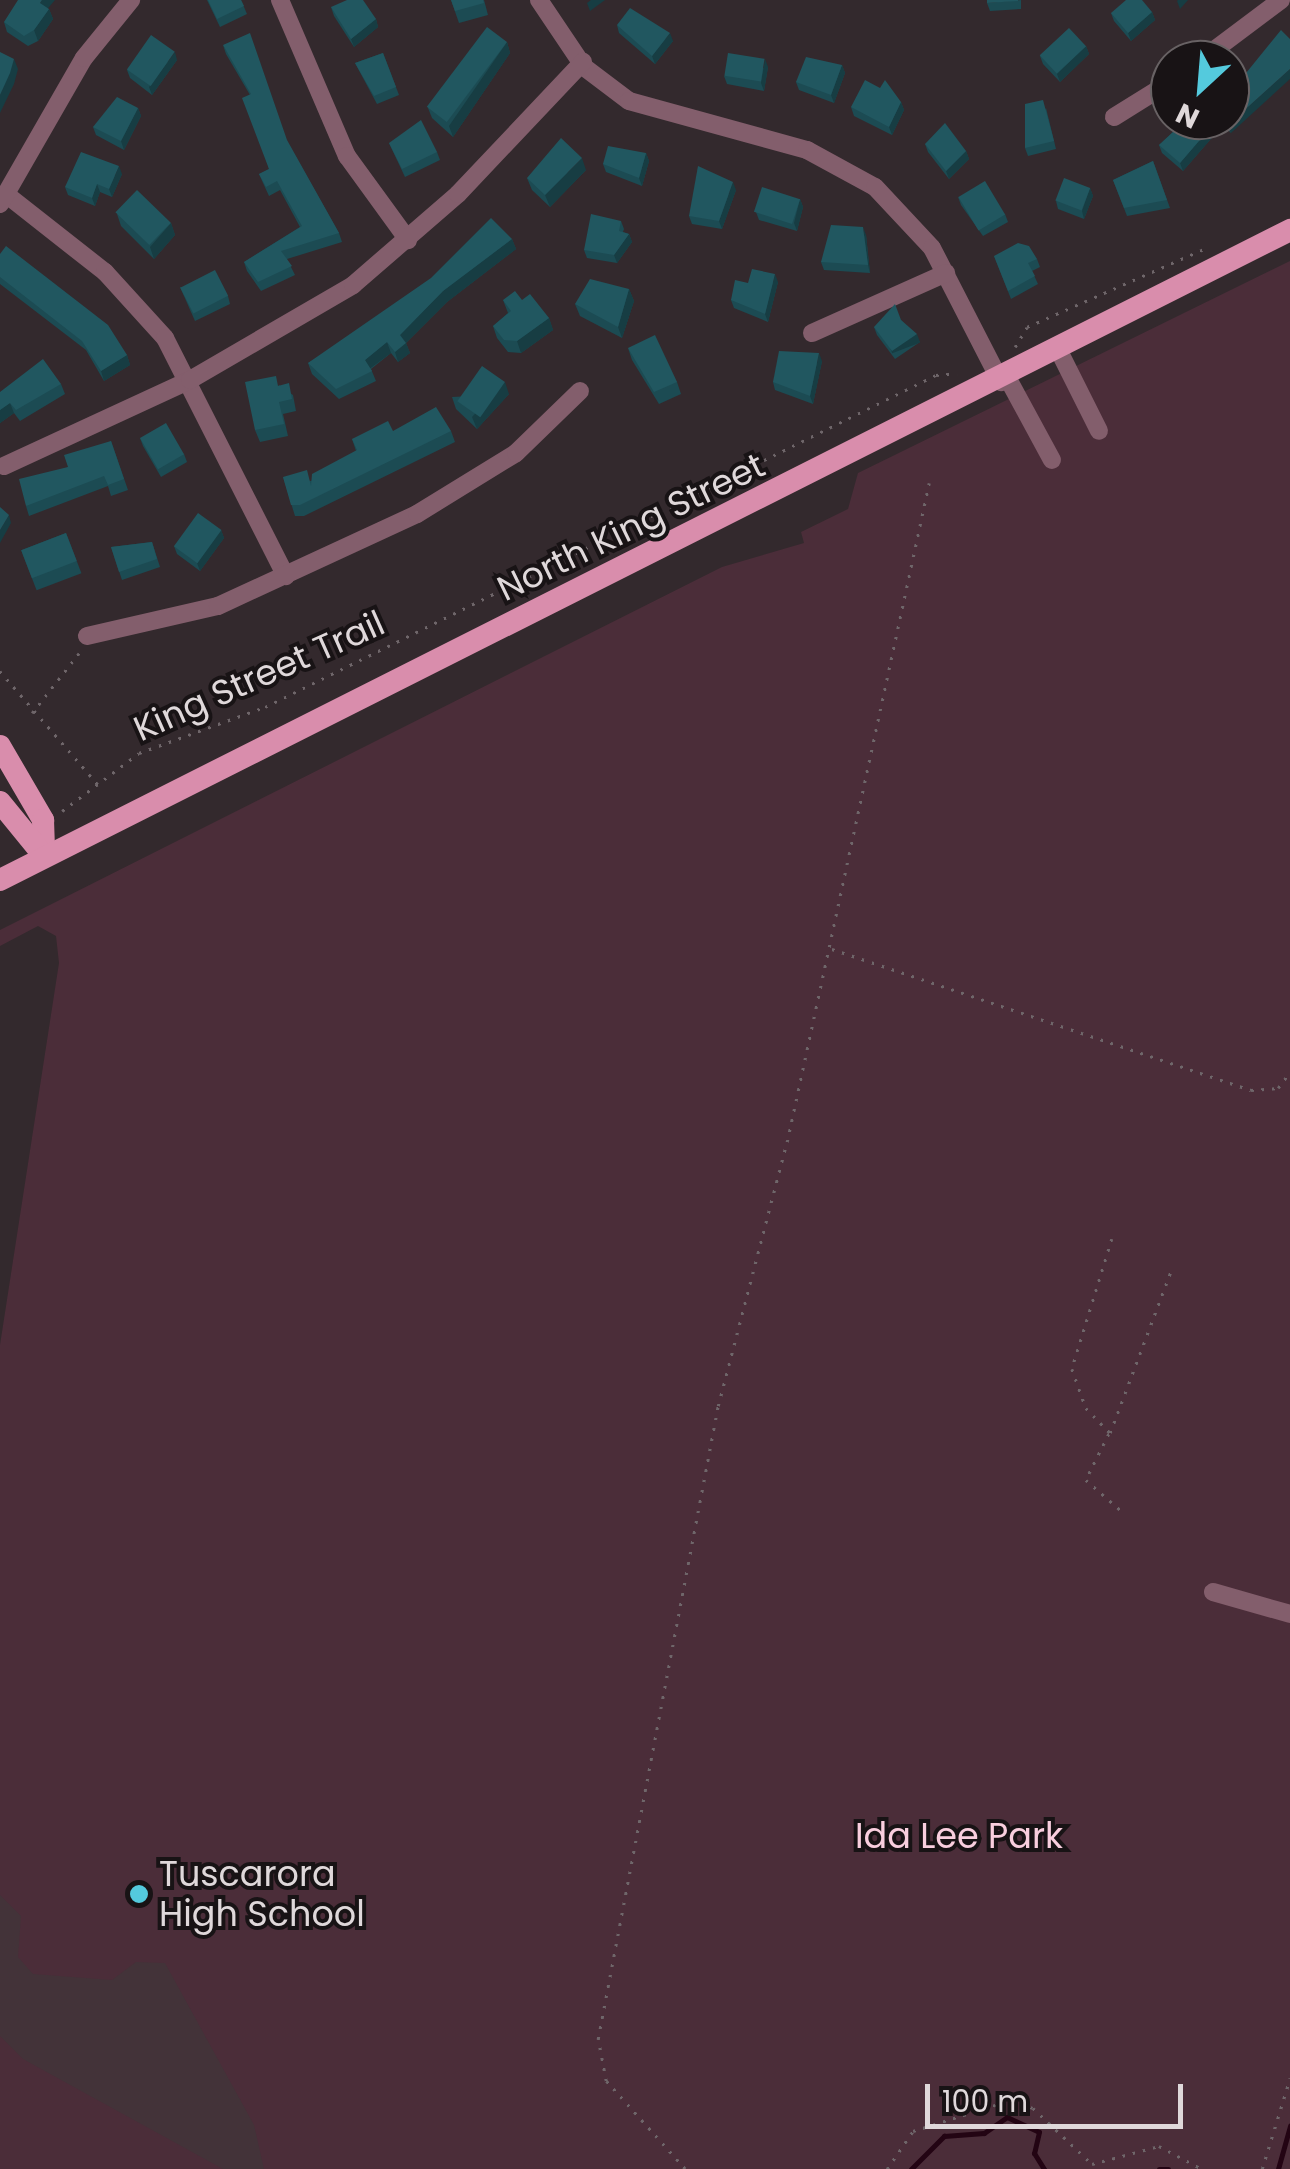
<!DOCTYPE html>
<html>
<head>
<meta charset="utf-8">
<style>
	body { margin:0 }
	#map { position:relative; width:1290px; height:2169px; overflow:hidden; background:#33292d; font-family:Poppins,sans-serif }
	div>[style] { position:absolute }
	.built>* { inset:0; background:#433339 }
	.green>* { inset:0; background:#4b2d39 }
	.stream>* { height:5px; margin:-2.5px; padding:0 2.5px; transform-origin:2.5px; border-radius:2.5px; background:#230413 }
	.path>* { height:2.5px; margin-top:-1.25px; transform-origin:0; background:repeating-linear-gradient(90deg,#6f666a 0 2.5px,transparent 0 10.5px) }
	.minor>* { height:18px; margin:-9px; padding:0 9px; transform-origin:9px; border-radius:9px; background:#835e6c }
	.major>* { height:22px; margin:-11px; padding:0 11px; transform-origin:11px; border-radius:11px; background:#d98dac }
	.wall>* { inset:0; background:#1c4b53; transform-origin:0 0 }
	.shaded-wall>* { inset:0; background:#173d43; transform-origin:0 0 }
	.building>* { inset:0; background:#215760; transform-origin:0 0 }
	.dots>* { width:28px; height:28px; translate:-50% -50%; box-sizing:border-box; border:5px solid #181315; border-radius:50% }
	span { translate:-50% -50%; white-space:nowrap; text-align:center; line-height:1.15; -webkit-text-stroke:8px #181315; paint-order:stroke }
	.street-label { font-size:35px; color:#dfd8da }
	.park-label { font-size:35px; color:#f9cede }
	.poi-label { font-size:35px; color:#dfd8da }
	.left { translate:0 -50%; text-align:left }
	.north { position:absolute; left:1150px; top:40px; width:100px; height:100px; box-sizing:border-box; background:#181315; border:2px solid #686264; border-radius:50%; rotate:206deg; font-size:28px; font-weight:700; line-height:40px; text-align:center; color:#dfd8da }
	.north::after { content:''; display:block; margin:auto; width:35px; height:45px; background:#54cadd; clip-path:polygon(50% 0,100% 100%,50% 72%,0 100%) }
	.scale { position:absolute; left:925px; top:2084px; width:258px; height:45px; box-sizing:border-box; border:5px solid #dfd8da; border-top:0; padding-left:12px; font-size:30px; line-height:35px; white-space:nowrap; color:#dfd8da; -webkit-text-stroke:8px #181315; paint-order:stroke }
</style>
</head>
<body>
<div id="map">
	<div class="built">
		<i style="clip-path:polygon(0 1620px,557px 2169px,0 2169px)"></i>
	</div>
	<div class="green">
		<i style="clip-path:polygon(1290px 261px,1290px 2169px,264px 2169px,254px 2125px,165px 1963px,136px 1962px,112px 1980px,33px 1974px,18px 1957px,21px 1916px,0 1895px,0 1345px,59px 963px,56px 936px,38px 926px,0 946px,0 930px,722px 567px,804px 543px,801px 532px,848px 509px,858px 473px)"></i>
		<i style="clip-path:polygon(0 2036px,23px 2059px,223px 2169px,0 2169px)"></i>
	</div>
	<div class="stream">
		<i style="left:911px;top:2169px;width:47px;rotate:-45deg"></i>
		<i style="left:944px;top:2136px;width:40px;rotate:-4.3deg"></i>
		<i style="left:984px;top:2133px;width:28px;rotate:-35deg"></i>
		<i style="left:1007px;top:2117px;width:35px;rotate:25deg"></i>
		<i style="left:1039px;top:2132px;width:22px;rotate:103deg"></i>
		<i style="left:1034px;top:2153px;width:19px;rotate:58deg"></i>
		<i style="left:1159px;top:2169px;width:9px"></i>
		<i style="left:1278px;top:2169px;width:45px;rotate:-74.4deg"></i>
	</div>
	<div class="path">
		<i style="left:1015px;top:347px;width:23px;rotate:-59deg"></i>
		<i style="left:1027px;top:327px;width:193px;rotate:-23.8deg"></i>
		<i style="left:0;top:671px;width:153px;rotate:49.2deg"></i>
		<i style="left:32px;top:713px;width:76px;rotate:-51.9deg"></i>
		<i style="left:62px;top:811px;width:96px;rotate:-37deg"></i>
		<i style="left:139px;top:753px;width:134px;rotate:-20.1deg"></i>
		<i style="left:265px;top:707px;width:749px;rotate:-26.33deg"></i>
		<i style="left:936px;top:375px;width:21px;rotate:-5deg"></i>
		<i style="left:832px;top:949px;width:442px;rotate:18.6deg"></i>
		<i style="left:1251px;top:1090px;width:27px;rotate:-4deg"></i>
		<i style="left:1278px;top:1088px;width:20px;rotate:-53deg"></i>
		<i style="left:1112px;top:1239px;width:136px;rotate:107.1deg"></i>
		<i style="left:1072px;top:1369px;width:41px;rotate:70.3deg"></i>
		<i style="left:1086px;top:1408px;width:35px;rotate:46deg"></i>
		<i style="left:1110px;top:1433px;width:173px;rotate:-69.4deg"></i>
		<i style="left:1109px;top:1434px;width:51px;rotate:116.6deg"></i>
		<i style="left:1086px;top:1480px;width:52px;rotate:41.1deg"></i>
		<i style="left:685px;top:2169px;width:118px;rotate:-131.9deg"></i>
		<i style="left:606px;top:2081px;width:43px;rotate:-100.8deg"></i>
		<i style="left:598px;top:2039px;width:644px;rotate:-79.27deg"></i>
		<i style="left:718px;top:1406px;width:273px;rotate:-75.4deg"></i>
		<i style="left:787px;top:1142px;width:674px;rotate:-77.84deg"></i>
		<i style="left:887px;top:2169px;width:46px;rotate:-55.6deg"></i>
		<i style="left:913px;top:2131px;width:103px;rotate:-17.6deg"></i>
		<i style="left:1011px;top:2100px;width:23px;rotate:20deg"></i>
		<i style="left:1033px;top:2108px;width:81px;rotate:43.5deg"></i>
		<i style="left:1092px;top:2164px;width:69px;rotate:-15deg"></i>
		<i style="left:1159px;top:2146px;width:49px;rotate:28.1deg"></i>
		<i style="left:1262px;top:2169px;width:95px;rotate:-72.9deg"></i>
	</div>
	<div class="minor">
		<i style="left:280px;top:0;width:170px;rotate:66.8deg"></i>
		<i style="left:347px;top:156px;width:104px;rotate:54deg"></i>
		<i style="left:539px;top:0;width:81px;rotate:56.1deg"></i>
		<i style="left:584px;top:67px;width:56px;rotate:37.1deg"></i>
		<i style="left:629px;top:101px;width:185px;rotate:15.4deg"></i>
		<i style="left:807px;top:150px;width:77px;rotate:28.6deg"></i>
		<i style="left:875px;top:187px;width:83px;rotate:46.9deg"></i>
		<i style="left:932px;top:248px;width:151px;rotate:62.8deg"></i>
		<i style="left:1201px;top:60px;width:100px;rotate:-36.9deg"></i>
		<i style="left:1114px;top:117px;width:66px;rotate:-32deg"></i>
		<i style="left:7px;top:195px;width:125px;rotate:38.2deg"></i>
		<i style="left:105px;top:272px;width:89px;rotate:47.7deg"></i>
		<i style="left:165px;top:338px;width:267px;rotate:63.1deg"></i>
		<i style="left:0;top:204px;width:168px;rotate:-60.1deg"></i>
		<i style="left:84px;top:58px;width:75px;rotate:-51deg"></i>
		<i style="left:812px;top:333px;width:147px;rotate:-24.1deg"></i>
		<i style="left:1060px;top:353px;width:87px;rotate:63.4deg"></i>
		<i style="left:1008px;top:379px;width:92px;rotate:61.5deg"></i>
		<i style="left:4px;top:466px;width:205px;rotate:-24.8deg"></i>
		<i style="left:190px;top:380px;width:189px;rotate:-30.2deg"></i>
		<i style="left:353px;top:285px;width:139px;rotate:-40.9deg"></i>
		<i style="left:458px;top:194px;width:182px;rotate:-46.6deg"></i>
		<i style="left:87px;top:636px;width:134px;rotate:-12.9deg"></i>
		<i style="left:218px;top:606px;width:219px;rotate:-24.8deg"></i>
		<i style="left:417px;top:514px;width:116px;rotate:-31.6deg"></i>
		<i style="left:516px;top:453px;width:89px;rotate:-44.1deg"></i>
		<i style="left:1213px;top:1592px;width:80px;rotate:15.9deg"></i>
	</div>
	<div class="major">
		<i style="left:0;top:746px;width:86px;rotate:59.8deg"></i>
		<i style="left:43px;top:820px;width:36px;rotate:88deg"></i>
		<i style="left:0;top:802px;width:70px;rotate:50.8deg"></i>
		<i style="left:0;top:880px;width:1445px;rotate:-26.74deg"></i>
	</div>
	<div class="wall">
		<i style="clip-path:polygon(207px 0,241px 0,247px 14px,220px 27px)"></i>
		<i style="clip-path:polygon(451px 0,484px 0,488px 15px,459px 23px)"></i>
		<i style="clip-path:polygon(1021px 0,1021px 9px,990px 11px,987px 3px)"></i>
		<i style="clip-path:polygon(331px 7px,376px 19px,378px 27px,354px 47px,334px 16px)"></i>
		<i style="clip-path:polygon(49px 9px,53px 19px,38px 41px,28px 46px,7px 32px,4px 22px)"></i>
		<i style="clip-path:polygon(1152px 12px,1155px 20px,1131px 41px,1114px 21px,1111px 13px)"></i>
		<i style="clip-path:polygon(617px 25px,673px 41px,655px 64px,619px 33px)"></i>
		<i style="clip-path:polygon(507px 42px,510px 53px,453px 137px,432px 118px,428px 108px)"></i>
		<i style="clip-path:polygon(223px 45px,287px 141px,339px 233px,342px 242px,287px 259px,295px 275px,261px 291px,247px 271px,244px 262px,300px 227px,280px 190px,269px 196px,263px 183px,259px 174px,269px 169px,250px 95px,226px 54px)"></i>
		<i style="clip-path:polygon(1086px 46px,1089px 54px,1060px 82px,1043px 64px,1040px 56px)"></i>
		<i style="clip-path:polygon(383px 53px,399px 95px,377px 104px,355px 63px)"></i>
		<i style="clip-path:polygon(177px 60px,152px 95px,130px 78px,127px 70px)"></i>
		<i style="clip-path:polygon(842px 65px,845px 73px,834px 103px,799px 90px,796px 82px)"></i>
		<i style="clip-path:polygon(768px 67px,764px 91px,727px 84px,724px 76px)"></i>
		<i style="clip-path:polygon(901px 102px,904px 110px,892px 135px,854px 116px,851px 107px)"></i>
		<i style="clip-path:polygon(138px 108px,141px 116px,124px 150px,96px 135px,93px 127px)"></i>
		<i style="clip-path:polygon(1046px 108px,1056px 149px,1028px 156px,1025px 148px)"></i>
		<i style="clip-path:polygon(1186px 120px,1230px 120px,1231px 133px,1223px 125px,1183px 171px,1162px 153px,1159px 145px)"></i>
		<i style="clip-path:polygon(389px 143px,437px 152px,440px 160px,405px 177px)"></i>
		<i style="clip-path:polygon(925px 144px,966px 151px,969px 159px,949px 179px,928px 152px)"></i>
		<i style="clip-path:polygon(646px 153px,649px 161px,642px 186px,606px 172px,603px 164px)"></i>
		<i style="clip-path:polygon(1153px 161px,1170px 208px,1127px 216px,1113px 180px)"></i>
		<i style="clip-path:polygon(586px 170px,550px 207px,532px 190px,527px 178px)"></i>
		<i style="clip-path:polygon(122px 174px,112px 197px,100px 192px,95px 206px,68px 195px,65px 187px)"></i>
		<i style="clip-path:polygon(1090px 188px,1093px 196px,1084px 219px,1058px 209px,1056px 201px)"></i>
		<i style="clip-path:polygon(736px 190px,722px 229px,692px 224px,689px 216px)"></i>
		<i style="clip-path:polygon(958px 197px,1005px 214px,1008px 222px,983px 236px,961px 205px)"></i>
		<i style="clip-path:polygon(800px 199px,803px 207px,797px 231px,759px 220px,756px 212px)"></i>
		<i style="clip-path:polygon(117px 214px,171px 223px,175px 235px,154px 259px,121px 226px)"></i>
		<i style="clip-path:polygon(621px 221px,624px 229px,623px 232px,629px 234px,632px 242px,617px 263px,587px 258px,584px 250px)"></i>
		<i style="clip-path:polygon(866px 235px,870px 273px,824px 270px,821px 262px)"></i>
		<i style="clip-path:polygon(512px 239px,516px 249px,447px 302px,406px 343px,410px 353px,398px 362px,391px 353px,371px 369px,376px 381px,339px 399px,312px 374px,308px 363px)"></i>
		<i style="clip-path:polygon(0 254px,127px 355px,130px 365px,104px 381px,86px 350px,0 284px)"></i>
		<i style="clip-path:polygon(994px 256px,1037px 259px,1040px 267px,1032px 271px,1038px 284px,1011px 299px)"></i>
		<i style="clip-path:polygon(778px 282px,768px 322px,734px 308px,731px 300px,748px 283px)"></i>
		<i style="clip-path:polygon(180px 287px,228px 296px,230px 304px,195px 321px)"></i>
		<i style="clip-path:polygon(629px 289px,634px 301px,622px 338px,580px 316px,575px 304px)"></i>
		<i style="clip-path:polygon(503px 300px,522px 300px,549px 318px,553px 330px,521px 353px,508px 352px,497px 338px,493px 326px,508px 313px)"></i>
		<i style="clip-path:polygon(901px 320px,920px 342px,895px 359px,877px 335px,874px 327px)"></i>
		<i style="clip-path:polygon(628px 348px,677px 382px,681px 394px,659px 404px,632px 360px)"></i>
		<i style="clip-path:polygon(822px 361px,813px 404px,775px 390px,773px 382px)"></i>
		<i style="clip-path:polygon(61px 384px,65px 394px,20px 421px,14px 413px,0 423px,0 392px)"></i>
		<i style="clip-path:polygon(279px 385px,293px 395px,296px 411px,283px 414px,288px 436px,260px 442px,255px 430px)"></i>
		<i style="clip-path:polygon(509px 394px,477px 429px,456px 409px,452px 397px)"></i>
		<i style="clip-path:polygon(393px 431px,451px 431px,455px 442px,304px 516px,295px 516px,283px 477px,311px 481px,356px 451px,352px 439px)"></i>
		<i style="clip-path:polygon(140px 438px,184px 454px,187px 462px,161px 477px,143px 446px)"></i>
		<i style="clip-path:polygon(111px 441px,128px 490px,111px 496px,108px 486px,29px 516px,26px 506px,68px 467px)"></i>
		<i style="clip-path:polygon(221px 530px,224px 538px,200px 571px,177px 554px,174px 546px)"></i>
		<i style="left:66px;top:533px;width:43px;height:48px;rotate:69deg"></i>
		<i style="clip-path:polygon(152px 542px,160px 567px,122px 580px,111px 547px)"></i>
	</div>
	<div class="shaded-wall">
		<i style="clip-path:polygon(42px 0,55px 0,44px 13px,40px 3px)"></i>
		<i style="clip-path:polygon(591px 0,605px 0,590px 11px,587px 3px)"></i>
		<i style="clip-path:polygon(1178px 0,1188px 0,1180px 9px,1177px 1px)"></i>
		<i style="clip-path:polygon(49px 9px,53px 19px,38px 41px,34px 30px)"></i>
		<i style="clip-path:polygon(1152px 12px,1155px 20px,1131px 41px,1128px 33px)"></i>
		<i style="clip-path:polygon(376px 19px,378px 27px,354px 47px,351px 39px)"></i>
		<i style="clip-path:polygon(670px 33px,673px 41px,655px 64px,652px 56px)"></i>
		<i style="clip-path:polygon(507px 42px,510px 53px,453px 137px,449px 126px)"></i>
		<i style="clip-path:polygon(1086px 46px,1089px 54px,1060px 82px,1057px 74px)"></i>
		<i style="clip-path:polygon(175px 52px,177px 60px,152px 95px,149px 87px)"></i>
		<i style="clip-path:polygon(14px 59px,18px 69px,14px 84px,0 113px,0 95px)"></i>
		<i style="clip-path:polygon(765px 59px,768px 67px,764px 91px,761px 83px)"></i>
		<i style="clip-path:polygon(842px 65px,845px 73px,834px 103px,831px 95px)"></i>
		<i style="clip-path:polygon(1290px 69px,1290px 79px,1231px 133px,1228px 125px)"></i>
		<i style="clip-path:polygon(901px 102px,904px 110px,892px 135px,889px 127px)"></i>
		<i style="clip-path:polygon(138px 108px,141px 116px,124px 150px,121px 141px)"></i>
		<i style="clip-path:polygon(1217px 120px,1221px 120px,1223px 125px,1183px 171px,1180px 163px)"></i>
		<i style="clip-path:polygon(966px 151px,969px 159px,949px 179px,946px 171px)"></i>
		<i style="clip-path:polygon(646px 153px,649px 161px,642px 186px,639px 178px)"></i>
		<i style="clip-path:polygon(582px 158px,586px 170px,550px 207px,545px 195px)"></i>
		<i style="clip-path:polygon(119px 166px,122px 174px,112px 197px,109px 189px)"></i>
		<i style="clip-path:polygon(733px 182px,736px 190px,722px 229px,719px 221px)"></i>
		<i style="clip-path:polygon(97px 184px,100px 192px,95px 206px,92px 198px)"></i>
		<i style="clip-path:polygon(1090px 188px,1093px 196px,1084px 219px,1082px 211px)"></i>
		<i style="clip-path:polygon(800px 199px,803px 207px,797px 231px,794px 223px)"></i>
		<i style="clip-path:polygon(171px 223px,175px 235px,154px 259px,150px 247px)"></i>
		<i style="clip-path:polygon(863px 227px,866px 235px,870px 273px,868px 265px)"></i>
		<i style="clip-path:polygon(629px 234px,632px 242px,617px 263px,614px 255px)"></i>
		<i style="clip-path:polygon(512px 239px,516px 249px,447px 302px,406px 343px,410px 353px,398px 362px,395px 352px,400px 335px,443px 291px)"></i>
		<i style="clip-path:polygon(775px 274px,778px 282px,768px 322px,765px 314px)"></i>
		<i style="clip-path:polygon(629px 289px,634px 301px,622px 338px,618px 327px)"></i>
		<i style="clip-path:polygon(549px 318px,553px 330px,521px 353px,517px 341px)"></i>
		<i style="left:917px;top:334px;width:9px;height:30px;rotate:69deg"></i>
		<i style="clip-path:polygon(387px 342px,391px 353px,368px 370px,365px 360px)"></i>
		<i style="clip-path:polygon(819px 353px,822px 361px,813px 404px,810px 396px)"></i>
		<i style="clip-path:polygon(127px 355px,130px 365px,104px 381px,101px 371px)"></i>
		<i style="clip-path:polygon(505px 382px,509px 394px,477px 429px,472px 417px)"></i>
		<i style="clip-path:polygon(10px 403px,14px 413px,0 423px,0 410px)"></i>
		<i style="clip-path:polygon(9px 515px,11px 523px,0 543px,0 530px)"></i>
		<i style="clip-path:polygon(221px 530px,224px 538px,200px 571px,197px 563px)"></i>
	</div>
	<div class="building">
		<i style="clip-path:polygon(18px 0,42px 0,40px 3px,49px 9px,34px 30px,24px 36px,4px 22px)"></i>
		<i style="clip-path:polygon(208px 0,241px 0,244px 6px,217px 19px)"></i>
		<i style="clip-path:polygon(347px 0,363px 0,376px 19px,351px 39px,331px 7px)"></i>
		<i style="clip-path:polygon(451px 0,483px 0,484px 3px,455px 11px)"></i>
		<i style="clip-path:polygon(987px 0,1018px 0,1018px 1px,987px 3px)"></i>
		<i style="clip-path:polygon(1126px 0,1142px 0,1152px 12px,1128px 33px,1111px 13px)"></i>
		<i style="clip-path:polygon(630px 8px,670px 33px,652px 56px,617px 25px)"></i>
		<i style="left:487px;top:27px;width:25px;height:100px;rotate:37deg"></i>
		<i style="left:1069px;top:28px;width:25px;height:40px;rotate:47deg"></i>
		<i style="clip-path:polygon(1281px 30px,1290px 39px,1290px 69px,1228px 125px,1223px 120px,1230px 120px,1230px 78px,1236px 72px,1242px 78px)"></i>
		<i style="clip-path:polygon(250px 33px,287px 140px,339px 233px,281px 251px,292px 266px,258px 282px,244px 262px,302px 226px,277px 181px,266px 187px,259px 174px,269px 169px,242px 98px,251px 94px,223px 45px)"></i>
		<i style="left:151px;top:35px;width:29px;height:42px;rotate:35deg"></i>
		<i style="clip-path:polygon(0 52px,14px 59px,10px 73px,0 95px)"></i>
		<i style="clip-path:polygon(383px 53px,396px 87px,374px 96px,355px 63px)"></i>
		<i style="left:728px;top:53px;width:37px;height:23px;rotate:9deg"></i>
		<i style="clip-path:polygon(806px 57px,842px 65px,831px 95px,796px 82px)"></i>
		<i style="clip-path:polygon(865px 80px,880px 88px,885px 80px,901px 102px,889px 127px,851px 107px)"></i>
		<i style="clip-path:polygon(117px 97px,138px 108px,121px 141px,93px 127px)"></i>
		<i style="clip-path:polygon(1043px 100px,1054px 141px,1025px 148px,1025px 104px)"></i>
		<i style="clip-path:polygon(421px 120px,437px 152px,402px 169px,389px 143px)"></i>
		<i style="clip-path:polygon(1186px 120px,1217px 120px,1180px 163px,1159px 145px)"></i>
		<i style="clip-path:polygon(945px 123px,966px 151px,946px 171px,925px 144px)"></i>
		<i style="clip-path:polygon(561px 138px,582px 158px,545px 195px,527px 178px)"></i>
		<i style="clip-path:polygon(608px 146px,646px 153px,639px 178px,603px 164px)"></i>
		<i style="clip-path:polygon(81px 152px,119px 166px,109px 189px,97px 184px,92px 198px,65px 187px)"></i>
		<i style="clip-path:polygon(1153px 161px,1167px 200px,1124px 208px,1113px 180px)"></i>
		<i style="clip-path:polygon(698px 166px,733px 182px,719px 221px,689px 216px)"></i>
		<i style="left:1064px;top:178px;width:28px;height:24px;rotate:21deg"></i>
		<i style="left:985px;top:181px;width:39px;height:31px;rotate:59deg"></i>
		<i style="left:762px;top:187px;width:40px;height:26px;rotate:18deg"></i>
		<i style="left:137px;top:190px;width:47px;height:31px;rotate:44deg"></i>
		<i style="clip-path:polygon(591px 214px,621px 221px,619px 231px,629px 234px,614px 255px,584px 250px)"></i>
		<i style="clip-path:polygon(491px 218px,512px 239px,443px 291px,400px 335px,406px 343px,395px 352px,387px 342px,365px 360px,372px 371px,336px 389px,308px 363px,431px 278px)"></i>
		<i style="clip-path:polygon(831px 225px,863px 227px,868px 265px,821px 262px)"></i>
		<i style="clip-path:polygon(1018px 243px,1029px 246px,1037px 259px,1028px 263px,1035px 276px,1008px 291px,994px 256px)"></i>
		<i style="clip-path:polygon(6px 246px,108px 325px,127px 355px,101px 371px,82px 341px,0 277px,0 254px)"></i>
		<i style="clip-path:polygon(752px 269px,775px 274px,765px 314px,731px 300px,735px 280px,748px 283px)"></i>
		<i style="left:215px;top:270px;width:29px;height:39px;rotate:63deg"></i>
		<i style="clip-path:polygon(590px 279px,629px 289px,618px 327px,575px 304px)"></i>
		<i style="clip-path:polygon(515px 291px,522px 300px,530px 294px,549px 318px,517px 341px,504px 340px,493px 326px,511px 311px,503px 300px)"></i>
		<i style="clip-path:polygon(895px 304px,901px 320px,917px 334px,892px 351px,874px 327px)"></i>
		<i style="clip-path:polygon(655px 335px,677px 382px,654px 392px,628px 348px)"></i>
		<i style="clip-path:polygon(779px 351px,819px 353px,810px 396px,773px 382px)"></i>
		<i style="clip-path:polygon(43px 359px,61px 384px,16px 410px,10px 403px,0 410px,0 392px)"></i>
		<i style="left:482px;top:366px;width:28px;height:43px;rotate:35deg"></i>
		<i style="clip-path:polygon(276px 376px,278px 386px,289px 383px,292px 399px,279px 402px,284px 424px,255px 430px,245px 382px)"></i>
		<i style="clip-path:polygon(436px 407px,451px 431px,300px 505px,291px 505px,283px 477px,307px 470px,311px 486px,312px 474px,357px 450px,352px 439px,388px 421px,393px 431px)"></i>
		<i style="left:166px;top:423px;width:36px;height:30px;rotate:60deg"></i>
		<i style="clip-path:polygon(111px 441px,124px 479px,108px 485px,104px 476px,26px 506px,19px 479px,68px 467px,64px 455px)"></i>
		<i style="clip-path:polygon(0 507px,9px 515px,0 530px)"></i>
		<i style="left:198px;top:513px;width:29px;height:41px;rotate:36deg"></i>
		<i style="left:66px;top:533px;width:30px;height:48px;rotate:69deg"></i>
		<i style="clip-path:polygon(152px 542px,157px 559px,119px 572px,111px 547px)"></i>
	</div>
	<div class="dots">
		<i style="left:139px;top:1894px;background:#54cadd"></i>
	</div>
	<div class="street-label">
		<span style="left:631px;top:527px;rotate:-26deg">North King Street</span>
		<span style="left:259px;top:676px;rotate:-24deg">King Street Trail</span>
	</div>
	<div class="park-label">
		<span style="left:959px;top:1836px">Ida Lee Park</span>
	</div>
	<div class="poi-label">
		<span class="left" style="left:159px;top:1894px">Tuscarora<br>High School</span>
	</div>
	<div class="north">N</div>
	<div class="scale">100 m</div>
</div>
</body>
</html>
